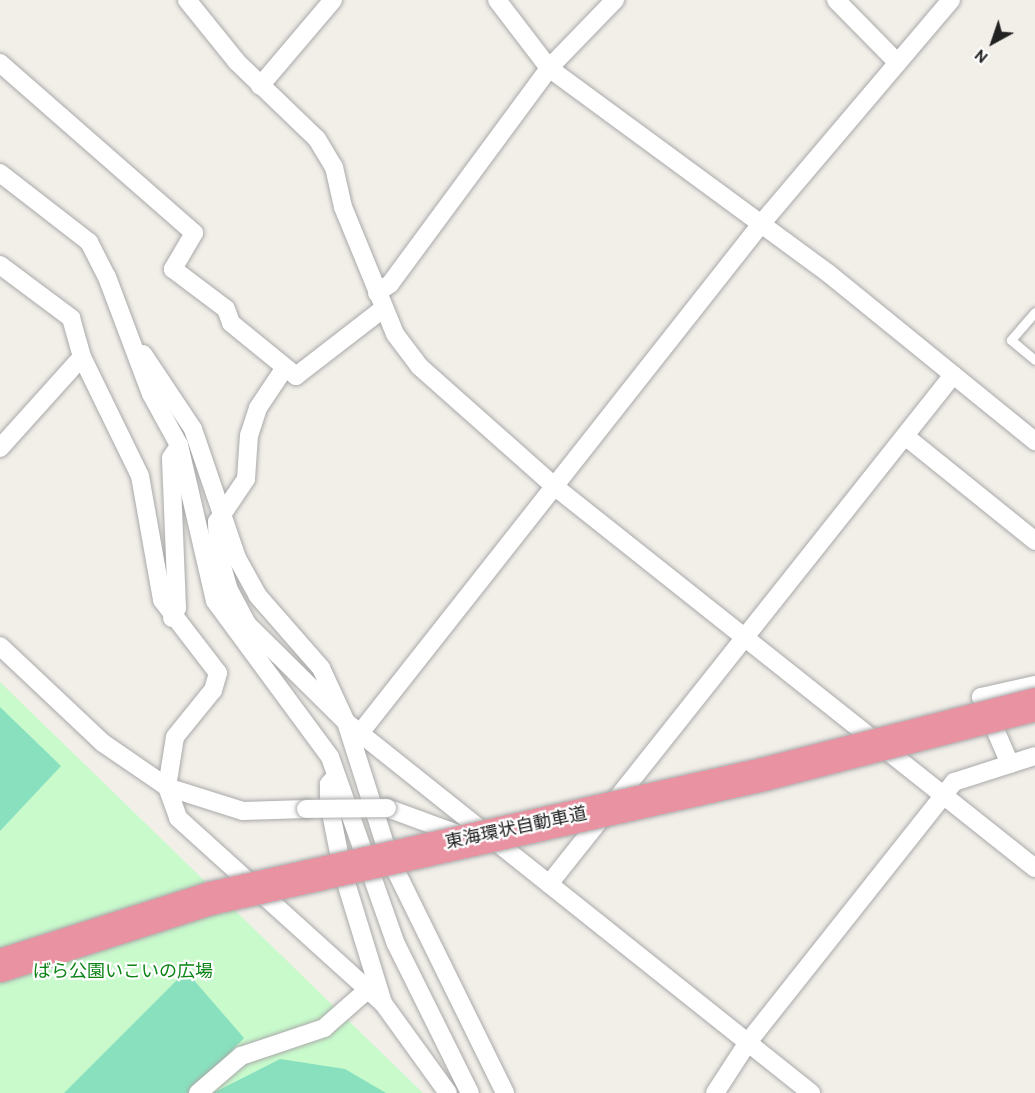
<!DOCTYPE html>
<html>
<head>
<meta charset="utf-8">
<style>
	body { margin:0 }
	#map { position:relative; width:1035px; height:1093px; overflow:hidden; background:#f2efe9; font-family:Cabin,"Noto Sans JP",sans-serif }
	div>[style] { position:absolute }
	.park>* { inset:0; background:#c8facc }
	.pitch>* { inset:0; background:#88e0be }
	.roads { filter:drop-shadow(0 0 2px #a9a9a9) drop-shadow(0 0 2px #a9a9a9) }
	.lane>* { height:9px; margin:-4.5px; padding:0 4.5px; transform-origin:4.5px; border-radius:4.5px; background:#fff }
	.street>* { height:18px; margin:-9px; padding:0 9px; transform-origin:9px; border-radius:9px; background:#fff }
	.bridges { filter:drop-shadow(0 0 2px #a9a9a9) drop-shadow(0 0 2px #a9a9a9) }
	.street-bridge>* { height:18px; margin:-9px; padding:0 9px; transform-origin:9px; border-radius:9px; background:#fff }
	.highway-bridge>* { height:33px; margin:-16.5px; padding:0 16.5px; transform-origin:16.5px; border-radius:16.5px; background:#e892a2 }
	span { translate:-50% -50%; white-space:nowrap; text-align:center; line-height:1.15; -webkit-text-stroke:4.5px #fff; paint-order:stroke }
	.street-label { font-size:18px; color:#222 }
	.park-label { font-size:18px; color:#0c8416 }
	.north { position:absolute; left:963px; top:12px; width:60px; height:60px; -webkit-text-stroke:4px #fff; paint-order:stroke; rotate:220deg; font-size:16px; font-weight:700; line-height:24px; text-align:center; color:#222 }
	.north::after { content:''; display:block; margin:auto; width:21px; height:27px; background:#222; clip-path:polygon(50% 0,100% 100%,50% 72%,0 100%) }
</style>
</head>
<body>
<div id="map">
	<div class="park">
		<i style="clip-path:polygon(0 682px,423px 1093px,0 1093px)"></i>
	</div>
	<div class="pitch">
		<i style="clip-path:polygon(0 707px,61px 766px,0 831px)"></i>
		<i style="clip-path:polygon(186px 971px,244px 1038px,191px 1093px,64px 1093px)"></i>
		<i style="clip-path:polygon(280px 1059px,345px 1069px,386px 1093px,213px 1093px)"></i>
	</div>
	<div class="roads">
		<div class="lane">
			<i style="left:1035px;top:312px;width:37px;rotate:131deg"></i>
			<i style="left:1011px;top:340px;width:31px;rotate:40deg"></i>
		</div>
		<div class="street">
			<i style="left:187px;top:0;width:80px;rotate:51.1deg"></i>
			<i style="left:237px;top:62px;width:111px;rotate:43.9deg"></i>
			<i style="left:317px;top:139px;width:33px;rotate:59deg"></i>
			<i style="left:334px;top:167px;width:41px;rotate:77.3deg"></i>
			<i style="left:343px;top:207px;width:137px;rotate:67.7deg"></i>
			<i style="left:395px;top:334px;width:41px;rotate:52.9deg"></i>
			<i style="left:420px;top:367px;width:179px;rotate:41.6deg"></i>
			<i style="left:554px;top:486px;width:614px;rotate:38.46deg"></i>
			<i style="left:497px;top:0;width:86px;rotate:52.6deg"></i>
			<i style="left:549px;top:68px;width:346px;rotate:36.3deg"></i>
			<i style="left:828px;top:273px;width:267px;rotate:39.1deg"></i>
			<i style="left:836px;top:0;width:87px;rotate:45.5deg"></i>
			<i style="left:0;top:63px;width:258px;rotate:41.2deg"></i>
			<i style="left:194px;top:233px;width:42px;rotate:120.3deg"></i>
			<i style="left:173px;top:269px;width:66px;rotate:37deg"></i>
			<i style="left:226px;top:309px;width:15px;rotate:70deg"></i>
			<i style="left:231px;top:323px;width:84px;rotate:39.2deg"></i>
			<i style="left:296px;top:376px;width:111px;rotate:-37.7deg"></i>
			<i style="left:260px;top:86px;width:113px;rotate:-49.7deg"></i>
			<i style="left:0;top:173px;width:113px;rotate:37.8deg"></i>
			<i style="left:89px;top:242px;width:39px;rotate:63deg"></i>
			<i style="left:107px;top:277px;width:125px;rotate:69.4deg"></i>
			<i style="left:151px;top:394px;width:58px;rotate:61.2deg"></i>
			<i style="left:179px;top:445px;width:160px;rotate:77deg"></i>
			<i style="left:215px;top:601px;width:194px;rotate:53.6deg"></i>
			<i style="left:330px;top:757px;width:198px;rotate:70.6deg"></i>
			<i style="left:396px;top:944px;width:166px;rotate:63.6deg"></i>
			<i style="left:0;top:265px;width:89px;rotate:36.7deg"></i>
			<i style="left:71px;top:318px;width:41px;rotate:74.2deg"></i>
			<i style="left:82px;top:357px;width:132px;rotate:64deg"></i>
			<i style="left:140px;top:476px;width:126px;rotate:79.9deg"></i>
			<i style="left:162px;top:600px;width:92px;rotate:52.5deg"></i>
			<i style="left:218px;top:673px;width:18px;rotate:106deg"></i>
			<i style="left:213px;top:690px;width:60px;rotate:129deg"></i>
			<i style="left:175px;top:737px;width:51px;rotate:99.1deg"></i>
			<i style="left:167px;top:787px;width:80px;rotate:17.5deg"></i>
			<i style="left:243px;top:811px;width:63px;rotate:-1.8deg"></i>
			<i style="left:377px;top:293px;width:16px;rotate:-35deg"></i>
			<i style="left:390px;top:284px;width:268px;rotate:-53.6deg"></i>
			<i style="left:549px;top:68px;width:95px;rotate:-45.9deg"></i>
			<i style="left:143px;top:354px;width:90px;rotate:56.3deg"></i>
			<i style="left:193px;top:429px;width:136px;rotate:71.2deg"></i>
			<i style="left:237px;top:558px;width:43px;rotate:61.1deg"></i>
			<i style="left:258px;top:596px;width:96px;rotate:48.8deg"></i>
			<i style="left:321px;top:668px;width:60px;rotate:65.2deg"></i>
			<i style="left:346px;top:722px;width:142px;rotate:72.3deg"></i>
			<i style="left:389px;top:857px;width:263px;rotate:63.8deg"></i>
			<i style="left:284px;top:369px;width:47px;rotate:123.7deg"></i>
			<i style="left:258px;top:408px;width:28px;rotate:108deg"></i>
			<i style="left:249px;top:435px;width:44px;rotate:93.9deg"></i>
			<i style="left:246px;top:479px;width:52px;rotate:124deg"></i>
			<i style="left:217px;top:522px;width:30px;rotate:88deg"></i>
			<i style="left:218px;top:552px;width:40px;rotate:74deg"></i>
			<i style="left:229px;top:590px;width:40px;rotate:62deg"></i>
			<i style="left:248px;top:625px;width:138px;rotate:44.7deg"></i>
			<i style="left:346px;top:722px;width:595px;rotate:38.58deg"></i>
			<i style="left:905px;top:436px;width:167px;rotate:38.9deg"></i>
			<i style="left:0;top:448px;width:122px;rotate:-48deg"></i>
			<i style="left:172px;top:618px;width:11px;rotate:-63deg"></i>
			<i style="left:177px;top:608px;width:150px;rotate:-92.3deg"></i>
			<i style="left:171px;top:458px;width:11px;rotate:-56deg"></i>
			<i style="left:0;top:646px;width:141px;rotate:43.3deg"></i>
			<i style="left:103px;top:743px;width:78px;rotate:34.5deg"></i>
			<i style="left:167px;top:787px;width:33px;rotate:70deg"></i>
			<i style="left:178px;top:818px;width:276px;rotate:42.1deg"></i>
			<i style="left:360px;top:733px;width:648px;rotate:-51.77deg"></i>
			<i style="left:761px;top:224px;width:294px;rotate:-49.7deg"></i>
			<i style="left:1010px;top:764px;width:73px;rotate:-113.4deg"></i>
			<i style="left:981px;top:697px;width:55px;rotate:-12.5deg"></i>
			<i style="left:336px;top:776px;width:11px;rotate:131deg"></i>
			<i style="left:329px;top:784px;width:19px;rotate:90deg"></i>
			<i style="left:329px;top:803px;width:71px;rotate:78.7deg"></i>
			<i style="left:343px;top:873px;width:136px;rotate:72.9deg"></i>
			<i style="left:383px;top:1003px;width:111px;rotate:54.2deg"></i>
			<i style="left:387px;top:808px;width:84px;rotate:20.2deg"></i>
			<i style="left:549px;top:884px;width:650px;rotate:-51.56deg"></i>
			<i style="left:198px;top:1093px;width:57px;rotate:-40.7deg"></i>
			<i style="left:241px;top:1056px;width:88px;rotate:-18.6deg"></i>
			<i style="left:324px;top:1028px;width:55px;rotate:-41.3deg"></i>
			<i style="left:715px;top:1093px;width:61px;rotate:-57.1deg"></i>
			<i style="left:748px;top:1042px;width:332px;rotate:-51.6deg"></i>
			<i style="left:954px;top:782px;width:85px;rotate:-17.8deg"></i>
		</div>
	</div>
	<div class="bridges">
		<div class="street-bridge">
			<i style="left:306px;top:809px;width:81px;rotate:-0.7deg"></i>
		</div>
		<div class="highway-bridge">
			<i style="left:0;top:965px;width:220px;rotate:-17.7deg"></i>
			<i style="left:210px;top:898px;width:567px;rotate:-12.64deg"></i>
			<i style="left:763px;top:774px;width:281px;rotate:-14.4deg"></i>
		</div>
	</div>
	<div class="street-label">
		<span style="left:516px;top:828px;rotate:-12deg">東海環状自動車道</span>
	</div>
	<div class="park-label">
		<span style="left:123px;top:971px">ばら公園いこいの広場</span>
	</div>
	<div class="north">N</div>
</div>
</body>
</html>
